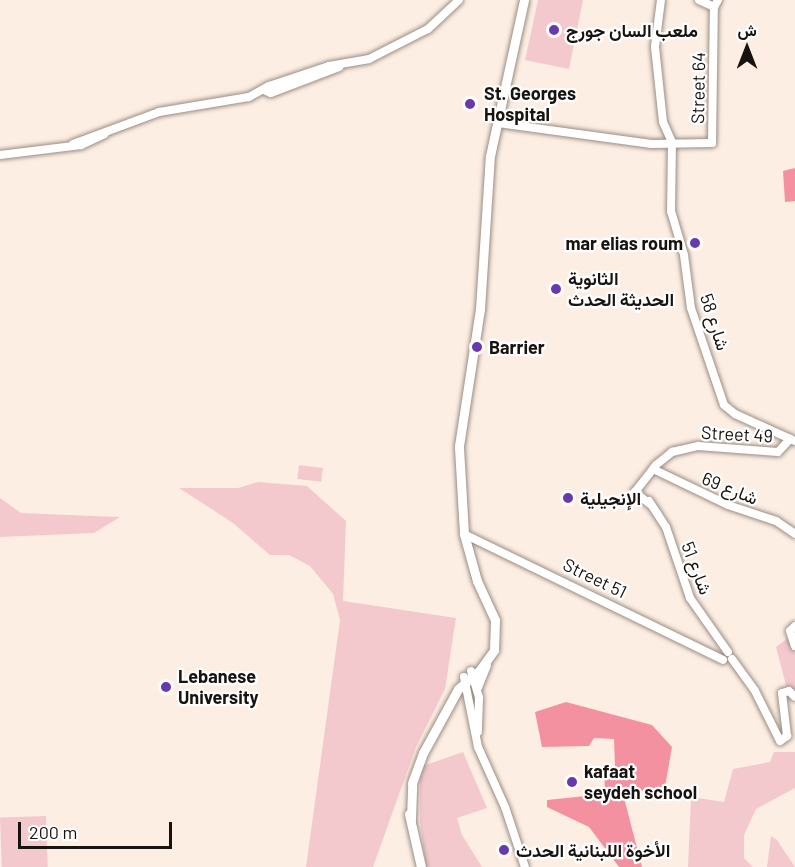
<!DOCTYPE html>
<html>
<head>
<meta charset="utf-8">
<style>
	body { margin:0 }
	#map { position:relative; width:795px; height:867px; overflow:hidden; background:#fdeee3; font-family:Barlow,Vazirmatn,sans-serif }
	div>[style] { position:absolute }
	.green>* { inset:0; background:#f3c9ce; transform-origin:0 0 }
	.forest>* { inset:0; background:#f491a0 }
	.roads { filter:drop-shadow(0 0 2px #9a8d83) drop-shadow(0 0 2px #9a8d83) }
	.tertiary>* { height:8px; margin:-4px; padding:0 4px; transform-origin:4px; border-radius:4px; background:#fff }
	.secondary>* { height:8px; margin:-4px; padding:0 4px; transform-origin:4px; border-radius:4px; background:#fff }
	.trunk>* { height:9px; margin:-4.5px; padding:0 4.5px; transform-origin:4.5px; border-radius:4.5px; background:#fff }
	.dots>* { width:16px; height:16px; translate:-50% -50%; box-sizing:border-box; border:3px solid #fff; border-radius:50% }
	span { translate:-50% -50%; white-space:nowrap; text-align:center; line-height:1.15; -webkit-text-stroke:4.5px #fff; paint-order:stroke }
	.poi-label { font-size:18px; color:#17130f; font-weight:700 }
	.left { translate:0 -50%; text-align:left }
	.right { translate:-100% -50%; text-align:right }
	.street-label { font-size:18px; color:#17130f }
	.north { position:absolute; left:717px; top:18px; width:60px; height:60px; -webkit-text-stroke:4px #fff; paint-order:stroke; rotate:0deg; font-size:16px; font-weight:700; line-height:24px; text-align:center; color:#17130f }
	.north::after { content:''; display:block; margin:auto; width:21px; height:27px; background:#17130f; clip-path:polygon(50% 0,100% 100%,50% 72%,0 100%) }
	.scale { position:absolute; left:18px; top:822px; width:154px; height:27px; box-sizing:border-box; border:3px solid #17130f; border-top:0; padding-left:8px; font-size:18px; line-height:21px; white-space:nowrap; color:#17130f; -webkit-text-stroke:4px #fff; paint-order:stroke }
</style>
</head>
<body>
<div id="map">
	<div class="green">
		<i style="clip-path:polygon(538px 0,583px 0,569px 69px,525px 60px)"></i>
		<i style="left:299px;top:465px;width:24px;height:14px;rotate:7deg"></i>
		<i style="clip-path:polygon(258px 482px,307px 486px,346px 521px,343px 601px,456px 618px,445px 689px,416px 747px,373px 867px,306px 867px,340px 620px,333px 594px,310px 566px,289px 555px,270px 555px,233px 523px,179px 488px,238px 488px)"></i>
		<i style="clip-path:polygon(0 498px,21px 513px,120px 517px,94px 533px,0 537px)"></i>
		<i style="clip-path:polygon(795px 633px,795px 702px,787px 689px,776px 647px)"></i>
		<i style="clip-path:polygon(463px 752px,487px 808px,457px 818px,462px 835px,482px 867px,426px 867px,420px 822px,420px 767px)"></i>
		<i style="clip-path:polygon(774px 752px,795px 752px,795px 788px,756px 809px,744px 835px,744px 858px,753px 867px,688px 867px,691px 797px,724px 802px,733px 769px,770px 762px)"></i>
		<i style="left:46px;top:816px;width:51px;height:46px;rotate:88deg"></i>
		<i style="clip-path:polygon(771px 836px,777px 840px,795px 867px,767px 867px)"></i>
	</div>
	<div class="forest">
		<i style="clip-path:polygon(795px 168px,795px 201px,785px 202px,783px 171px)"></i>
		<i style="clip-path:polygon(566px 702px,652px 725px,672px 747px,665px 787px,623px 794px,642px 867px,619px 867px,589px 827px,547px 807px,547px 800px,605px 794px,604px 766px,615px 766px,614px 739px,594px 738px,589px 746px,542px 747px,535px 712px)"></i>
	</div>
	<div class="roads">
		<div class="tertiary">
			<i style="left:661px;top:0;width:47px;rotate:97.3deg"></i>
			<i style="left:655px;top:47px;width:75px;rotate:83.9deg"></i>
			<i style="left:663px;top:122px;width:22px;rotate:66deg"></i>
			<i style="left:672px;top:142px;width:69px;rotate:90.8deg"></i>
			<i style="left:671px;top:211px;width:46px;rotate:73.5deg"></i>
			<i style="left:684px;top:255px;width:53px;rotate:82.5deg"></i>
			<i style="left:691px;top:308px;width:102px;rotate:71.2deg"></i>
			<i style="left:724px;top:405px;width:14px;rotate:39deg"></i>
			<i style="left:735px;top:414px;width:66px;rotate:24.2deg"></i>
			<i style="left:699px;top:0;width:17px;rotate:25deg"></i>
			<i style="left:266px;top:91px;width:5px;rotate:22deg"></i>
			<i style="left:271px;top:93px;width:73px;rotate:-20.9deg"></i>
			<i style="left:498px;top:123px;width:155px;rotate:7.8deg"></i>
			<i style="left:652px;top:144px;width:60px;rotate:-1deg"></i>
			<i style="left:712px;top:143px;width:136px;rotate:-89.2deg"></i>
			<i style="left:714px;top:7px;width:8px;rotate:-60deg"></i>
			<i style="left:73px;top:144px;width:92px;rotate:-20.4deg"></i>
			<i style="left:159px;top:112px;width:91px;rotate:-9.5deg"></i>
			<i style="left:249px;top:97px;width:23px;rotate:-29deg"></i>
			<i style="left:269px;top:86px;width:63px;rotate:-18.4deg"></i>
			<i style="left:329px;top:66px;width:41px;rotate:-9.9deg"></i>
			<i style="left:369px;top:59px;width:66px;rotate:-27deg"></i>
			<i style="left:428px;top:29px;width:42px;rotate:-43.1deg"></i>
			<i style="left:0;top:155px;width:82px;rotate:-7deg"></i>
			<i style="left:81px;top:145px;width:26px;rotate:-25deg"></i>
			<i style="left:653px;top:469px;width:83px;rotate:25.6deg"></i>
			<i style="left:728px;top:505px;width:51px;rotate:18.4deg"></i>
			<i style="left:776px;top:521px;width:23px;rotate:34deg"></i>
			<i style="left:649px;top:501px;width:31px;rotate:57deg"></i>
			<i style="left:666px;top:527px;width:75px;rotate:71.3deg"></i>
			<i style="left:690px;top:598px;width:66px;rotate:54.9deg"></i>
			<i style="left:651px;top:505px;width:21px;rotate:-141deg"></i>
			<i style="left:635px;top:492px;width:34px;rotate:-52deg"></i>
			<i style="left:656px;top:465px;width:21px;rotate:-39deg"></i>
			<i style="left:672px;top:452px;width:27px;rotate:-13deg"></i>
			<i style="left:698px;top:446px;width:80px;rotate:4.3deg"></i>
			<i style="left:778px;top:452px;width:18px;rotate:-47deg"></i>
			<i style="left:464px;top:534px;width:288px;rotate:25.9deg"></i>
			<i style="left:795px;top:626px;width:7px;rotate:135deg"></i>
			<i style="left:790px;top:631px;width:16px;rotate:72deg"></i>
			<i style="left:732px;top:659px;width:39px;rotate:54deg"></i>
			<i style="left:755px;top:691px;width:56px;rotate:63.4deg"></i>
			<i style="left:780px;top:741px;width:9px;rotate:-36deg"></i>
			<i style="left:787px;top:736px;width:43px;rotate:-96.6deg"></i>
			<i style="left:782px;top:693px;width:7px;rotate:-16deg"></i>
			<i style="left:789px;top:691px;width:8px;rotate:45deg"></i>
		</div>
		<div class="secondary">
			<i style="left:471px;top:671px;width:28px;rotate:73deg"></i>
			<i style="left:479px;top:698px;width:34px;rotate:92deg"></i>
			<i style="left:464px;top:677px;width:71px;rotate:78.7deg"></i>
			<i style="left:478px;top:747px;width:66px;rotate:65.8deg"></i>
			<i style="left:505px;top:807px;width:63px;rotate:71.6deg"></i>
		</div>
		<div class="trunk">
			<i style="left:477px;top:687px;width:24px;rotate:-68deg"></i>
			<i style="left:409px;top:814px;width:54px;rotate:77.2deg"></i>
			<i style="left:411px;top:819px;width:36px;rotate:-88deg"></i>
			<i style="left:412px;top:783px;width:32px;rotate:-70deg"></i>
			<i style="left:423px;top:753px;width:73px;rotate:-61.3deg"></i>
			<i style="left:458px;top:689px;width:28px;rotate:-41deg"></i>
			<i style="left:479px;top:671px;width:26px;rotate:-54deg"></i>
			<i style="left:494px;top:650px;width:30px;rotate:-88deg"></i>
			<i style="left:495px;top:620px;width:43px;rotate:-114.8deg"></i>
			<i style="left:477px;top:581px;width:49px;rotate:-105.5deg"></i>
			<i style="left:464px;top:534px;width:88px;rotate:-93.3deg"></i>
			<i style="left:459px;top:446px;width:139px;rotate:-81.3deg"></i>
			<i style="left:480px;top:309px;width:153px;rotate:-86.3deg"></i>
			<i style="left:490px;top:156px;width:160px;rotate:-77.7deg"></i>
		</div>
	</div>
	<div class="dots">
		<i style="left:554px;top:30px;background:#6838af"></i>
		<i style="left:470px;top:104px;background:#6838af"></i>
		<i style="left:695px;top:243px;background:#6838af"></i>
		<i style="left:556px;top:289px;background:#6838af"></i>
		<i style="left:477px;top:347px;background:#6838af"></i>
		<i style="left:568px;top:498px;background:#6838af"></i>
		<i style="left:166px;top:687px;background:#6838af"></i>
		<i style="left:572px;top:782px;background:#6838af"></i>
		<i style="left:504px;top:850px;background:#6838af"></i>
	</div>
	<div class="poi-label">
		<span class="left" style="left:566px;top:30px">ملعب السان جورج</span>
		<span class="left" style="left:484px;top:104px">St. Georges<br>Hospital</span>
		<span class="right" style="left:683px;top:243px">mar elias roum</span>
		<span class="left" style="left:568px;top:289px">الثانوية<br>الحديثة الحدث</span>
		<span class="left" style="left:489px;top:347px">Barrier</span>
		<span class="left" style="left:580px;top:498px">الإنجيلية</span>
		<span class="left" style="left:178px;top:687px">Lebanese<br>University</span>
		<span class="left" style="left:584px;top:782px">kafaat<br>seydeh school</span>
		<span class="left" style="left:516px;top:850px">الأخوة اللبنانية الحدث</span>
	</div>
	<div class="street-label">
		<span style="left:698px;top:88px;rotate:-89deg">Street 64</span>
		<span style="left:715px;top:322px;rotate:72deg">شارع 58</span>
		<span style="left:737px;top:434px;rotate:3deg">Street 49</span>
		<span style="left:730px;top:488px;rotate:22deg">شارع 69</span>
		<span style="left:697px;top:568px;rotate:69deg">شارع 51</span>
		<span style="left:595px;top:578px;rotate:26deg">Street 51</span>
	</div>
	<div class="north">ش</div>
	<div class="scale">200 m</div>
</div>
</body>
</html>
